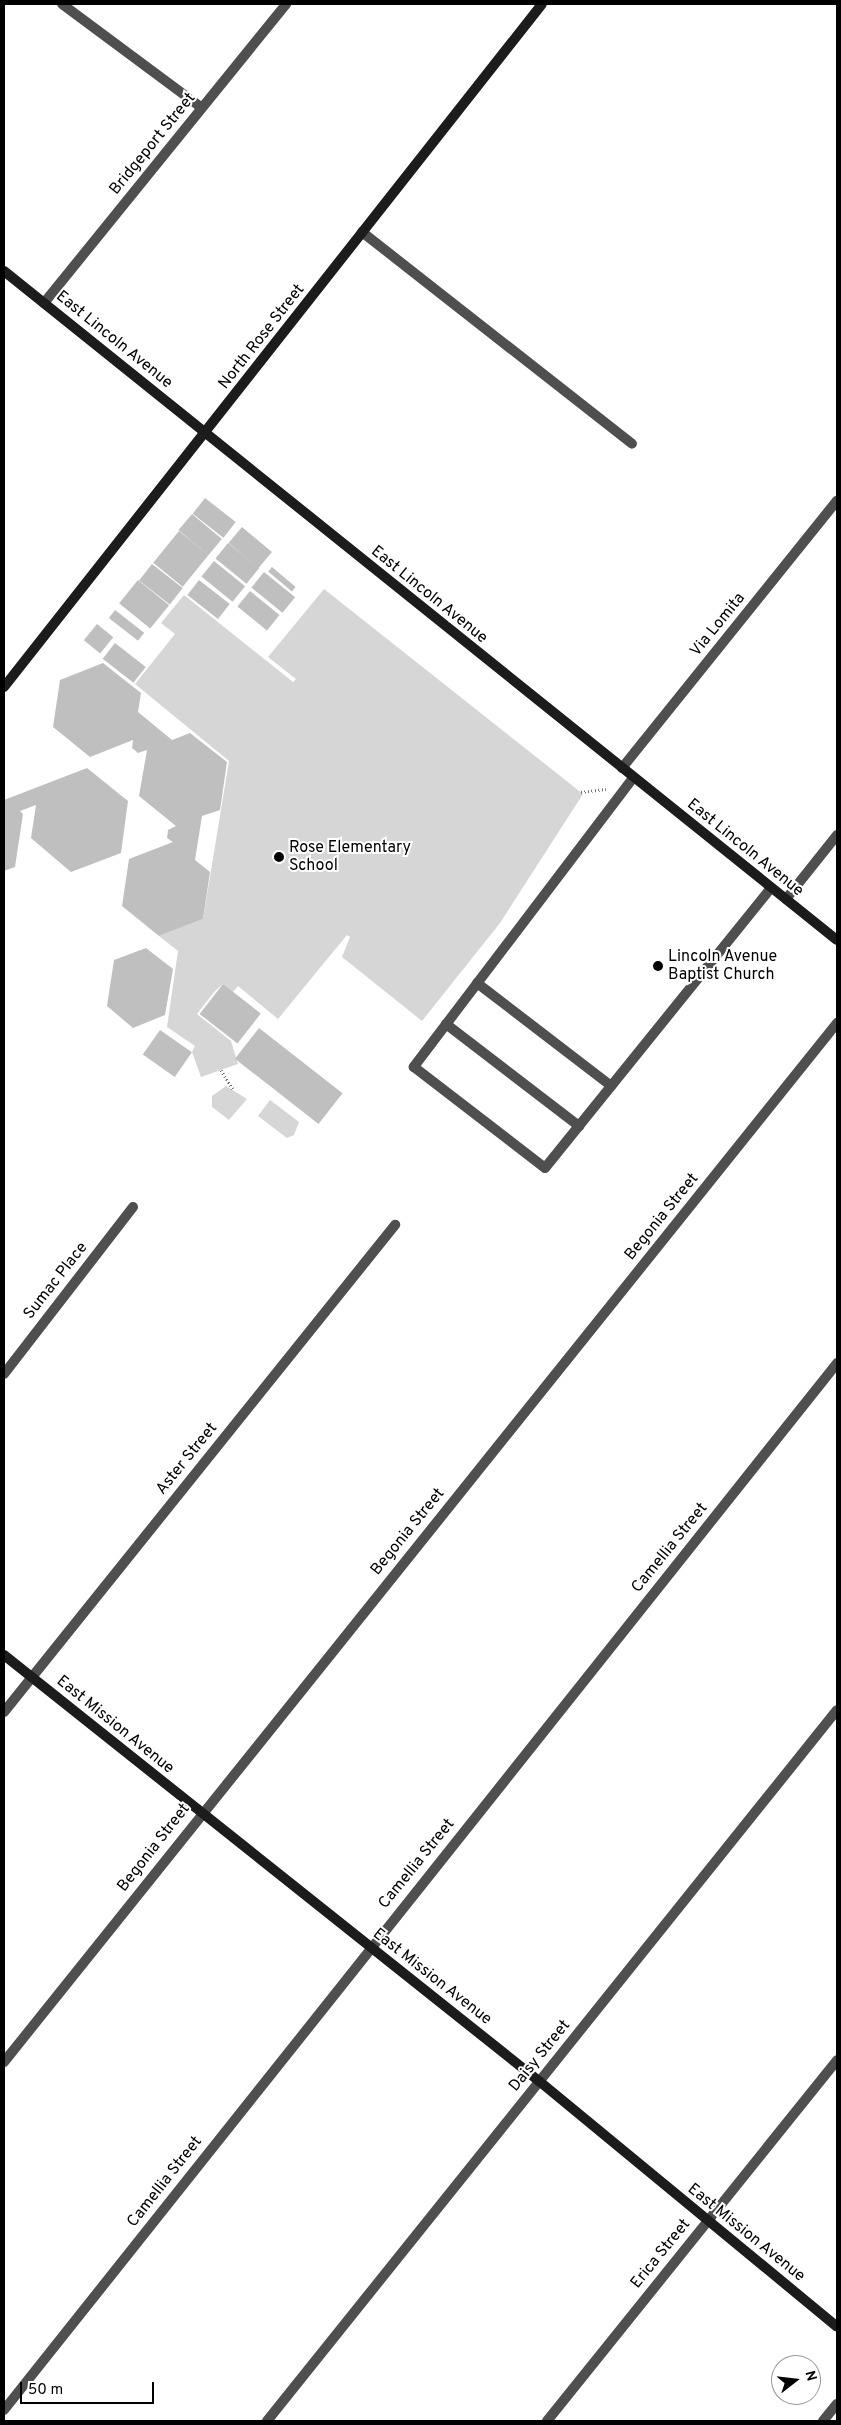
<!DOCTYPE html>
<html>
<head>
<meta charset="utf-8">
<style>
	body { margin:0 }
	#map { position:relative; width:841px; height:2425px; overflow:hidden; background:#fff; font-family:Overpass,sans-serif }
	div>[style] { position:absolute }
	.green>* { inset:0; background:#d6d6d6 }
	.building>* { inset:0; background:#bfbfbf; transform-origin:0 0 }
	.path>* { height:3px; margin-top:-1.5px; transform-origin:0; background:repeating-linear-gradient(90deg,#717171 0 1px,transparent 0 3.5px) }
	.lane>* { height:10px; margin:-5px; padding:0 5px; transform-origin:5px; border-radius:5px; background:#4f4f4f }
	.street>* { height:10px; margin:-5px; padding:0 5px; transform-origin:5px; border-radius:5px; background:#4f4f4f }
	.secondary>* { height:10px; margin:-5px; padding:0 5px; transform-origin:5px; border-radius:5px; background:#1c1c1c }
	.dots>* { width:14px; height:14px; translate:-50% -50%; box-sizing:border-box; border:2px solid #fff; border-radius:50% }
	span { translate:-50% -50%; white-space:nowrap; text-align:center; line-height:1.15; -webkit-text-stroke:4px #fff; paint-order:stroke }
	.street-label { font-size:16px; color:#000 }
	.poi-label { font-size:16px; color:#000 }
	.left { translate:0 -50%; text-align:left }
	.frame { position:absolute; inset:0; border:5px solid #000; pointer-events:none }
	.north { position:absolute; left:771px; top:2355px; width:50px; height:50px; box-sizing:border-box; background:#fff; border:1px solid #999; border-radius:50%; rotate:74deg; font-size:14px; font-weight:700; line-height:20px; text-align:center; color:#000 }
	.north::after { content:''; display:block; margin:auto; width:18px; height:22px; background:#000; clip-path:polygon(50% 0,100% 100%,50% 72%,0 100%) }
	.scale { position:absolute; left:20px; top:2382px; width:134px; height:22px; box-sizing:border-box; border:2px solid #000; border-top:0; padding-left:6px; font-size:15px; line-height:18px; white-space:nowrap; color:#000; -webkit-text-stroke:4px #fff; paint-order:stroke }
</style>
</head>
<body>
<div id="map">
	<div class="green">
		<i style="clip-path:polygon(324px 589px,583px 794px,500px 923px,422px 1021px,342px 957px,350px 937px,347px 935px,278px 1019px,238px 986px,233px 992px,223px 984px,215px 991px,197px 1014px,231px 1041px,238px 1064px,201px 1077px,192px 1052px,195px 1046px,167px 1027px,178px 951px,159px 936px,203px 919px,229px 761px,135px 684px,175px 634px,161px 623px,184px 595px,293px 682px,296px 679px,268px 657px)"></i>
		<i style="clip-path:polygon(226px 1086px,247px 1099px,229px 1120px,212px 1107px,212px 1096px)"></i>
		<i style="clip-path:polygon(270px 1100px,299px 1122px,294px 1135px,287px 1138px,258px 1116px)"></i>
	</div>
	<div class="building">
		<i style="left:205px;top:498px;width:39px;height:20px;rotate:38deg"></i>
		<i style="left:192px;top:514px;width:39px;height:21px;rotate:40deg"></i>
		<i style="left:242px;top:527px;width:39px;height:21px;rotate:40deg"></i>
		<i style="left:179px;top:531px;width:38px;height:41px;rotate:39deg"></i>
		<i style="left:228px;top:543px;width:40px;height:20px;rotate:39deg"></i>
		<i style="left:214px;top:561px;width:40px;height:20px;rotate:39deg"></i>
		<i style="left:152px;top:564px;width:39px;height:21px;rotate:38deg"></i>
		<i style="left:272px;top:567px;width:31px;height:6px;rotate:40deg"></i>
		<i style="left:264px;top:572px;width:40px;height:20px;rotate:39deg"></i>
		<i style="left:138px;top:580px;width:40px;height:30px;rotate:39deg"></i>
		<i style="left:199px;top:580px;width:39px;height:19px;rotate:38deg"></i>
		<i style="left:250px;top:591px;width:38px;height:20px;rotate:39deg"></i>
		<i style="left:115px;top:610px;width:37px;height:10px;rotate:38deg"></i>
		<i style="left:97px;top:624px;width:21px;height:21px;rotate:39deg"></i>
		<i style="left:115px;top:643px;width:39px;height:20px;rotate:38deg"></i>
		<i style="clip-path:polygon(103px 663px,141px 693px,138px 712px,172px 740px,190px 733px,227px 762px,220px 810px,202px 816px,195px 860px,210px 872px,203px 919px,159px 936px,122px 906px,129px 859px,173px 842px,167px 838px,168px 830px,176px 826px,139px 796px,147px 750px,138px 753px,132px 748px,133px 740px,90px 757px,53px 727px,60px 680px)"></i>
		<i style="clip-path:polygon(87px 768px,128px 801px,121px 853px,71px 872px,31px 838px,36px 805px,20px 811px,23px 814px,15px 867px,4px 871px,4px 800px)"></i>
		<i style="clip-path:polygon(146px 948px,173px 969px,165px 1015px,133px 1028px,107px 1006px,114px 960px)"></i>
		<i style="left:223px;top:984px;width:48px;height:38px;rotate:38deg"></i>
		<i style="left:259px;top:1028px;width:106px;height:39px;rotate:38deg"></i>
		<i style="left:160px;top:1030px;width:39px;height:30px;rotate:35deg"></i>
	</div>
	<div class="path">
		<i style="left:581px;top:792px;width:25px;rotate:-7deg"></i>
		<i style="left:221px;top:1070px;width:22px;rotate:58deg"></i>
	</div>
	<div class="lane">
		<i style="left:633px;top:778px;width:363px;rotate:127.2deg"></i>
		<i style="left:414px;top:1067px;width:165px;rotate:37.6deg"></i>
		<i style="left:545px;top:1168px;width:360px;rotate:-51.1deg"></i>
		<i style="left:477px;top:983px;width:169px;rotate:37.5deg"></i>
		<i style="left:446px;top:1024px;width:168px;rotate:37.5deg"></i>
	</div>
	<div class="street">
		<i style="left:62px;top:4px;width:174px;rotate:36.6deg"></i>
		<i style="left:362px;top:232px;width:343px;rotate:38.1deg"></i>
		<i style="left:44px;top:303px;width:385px;rotate:-51deg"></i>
		<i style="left:622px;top:768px;width:343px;rotate:-51.2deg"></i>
		<i style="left:786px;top:899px;width:82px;rotate:-51.4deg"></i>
		<i style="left:4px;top:1374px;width:211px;rotate:-52.3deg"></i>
		<i style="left:4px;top:1712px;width:625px;rotate:-51.24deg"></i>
		<i style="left:4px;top:2062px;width:1332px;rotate:-51.28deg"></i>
		<i style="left:4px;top:2410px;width:1338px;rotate:-51.49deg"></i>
		<i style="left:267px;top:2421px;width:911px;rotate:-51.28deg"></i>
		<i style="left:547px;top:2421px;width:463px;rotate:-51.2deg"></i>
		<i style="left:823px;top:2421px;width:22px;rotate:-51deg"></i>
	</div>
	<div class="secondary">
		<i style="left:4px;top:271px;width:1068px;rotate:38.77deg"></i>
		<i style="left:4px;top:687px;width:869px;rotate:-51.77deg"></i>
		<i style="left:4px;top:1655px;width:684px;rotate:38.53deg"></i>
		<i style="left:539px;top:2081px;width:386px;rotate:39.5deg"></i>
	</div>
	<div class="dots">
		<i style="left:279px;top:857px;background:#000"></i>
		<i style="left:658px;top:966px;background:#000"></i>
	</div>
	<div class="street-label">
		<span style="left:153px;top:144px;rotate:-51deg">Bridgeport Street</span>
		<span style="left:262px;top:337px;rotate:-52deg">North Rose Street</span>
		<span style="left:114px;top:340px;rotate:39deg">East Lincoln Avenue</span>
		<span style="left:429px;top:595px;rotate:39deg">East Lincoln Avenue</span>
		<span style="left:718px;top:625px;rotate:-51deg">Via Lomita</span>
		<span style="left:745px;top:848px;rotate:39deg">East Lincoln Avenue</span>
		<span style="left:662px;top:1217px;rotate:-51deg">Begonia Street</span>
		<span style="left:56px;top:1281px;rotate:-52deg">Sumac Place</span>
		<span style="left:187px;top:1459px;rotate:-51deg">Aster Street</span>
		<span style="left:408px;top:1532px;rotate:-51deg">Begonia Street</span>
		<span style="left:670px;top:1548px;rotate:-51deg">Camellia Street</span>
		<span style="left:115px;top:1725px;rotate:39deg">East Mission Avenue</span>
		<span style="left:154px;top:1848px;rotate:-52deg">Begonia Street</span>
		<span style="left:417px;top:1864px;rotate:-51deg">Camellia Street</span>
		<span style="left:432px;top:1977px;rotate:38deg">East Mission Avenue</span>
		<span style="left:540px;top:2056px;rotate:-51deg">Daisy Street</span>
		<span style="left:165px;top:2182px;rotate:-52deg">Camellia Street</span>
		<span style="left:746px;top:2233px;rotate:39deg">East Mission Avenue</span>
		<span style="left:661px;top:2254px;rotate:-51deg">Erica Street</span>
	</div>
	<div class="poi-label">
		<span class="left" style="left:289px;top:857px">Rose Elementary<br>School</span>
		<span class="left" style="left:668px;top:966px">Lincoln Avenue<br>Baptist Church</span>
	</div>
	<div class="frame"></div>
	<div class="north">N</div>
	<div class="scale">50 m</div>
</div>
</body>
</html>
